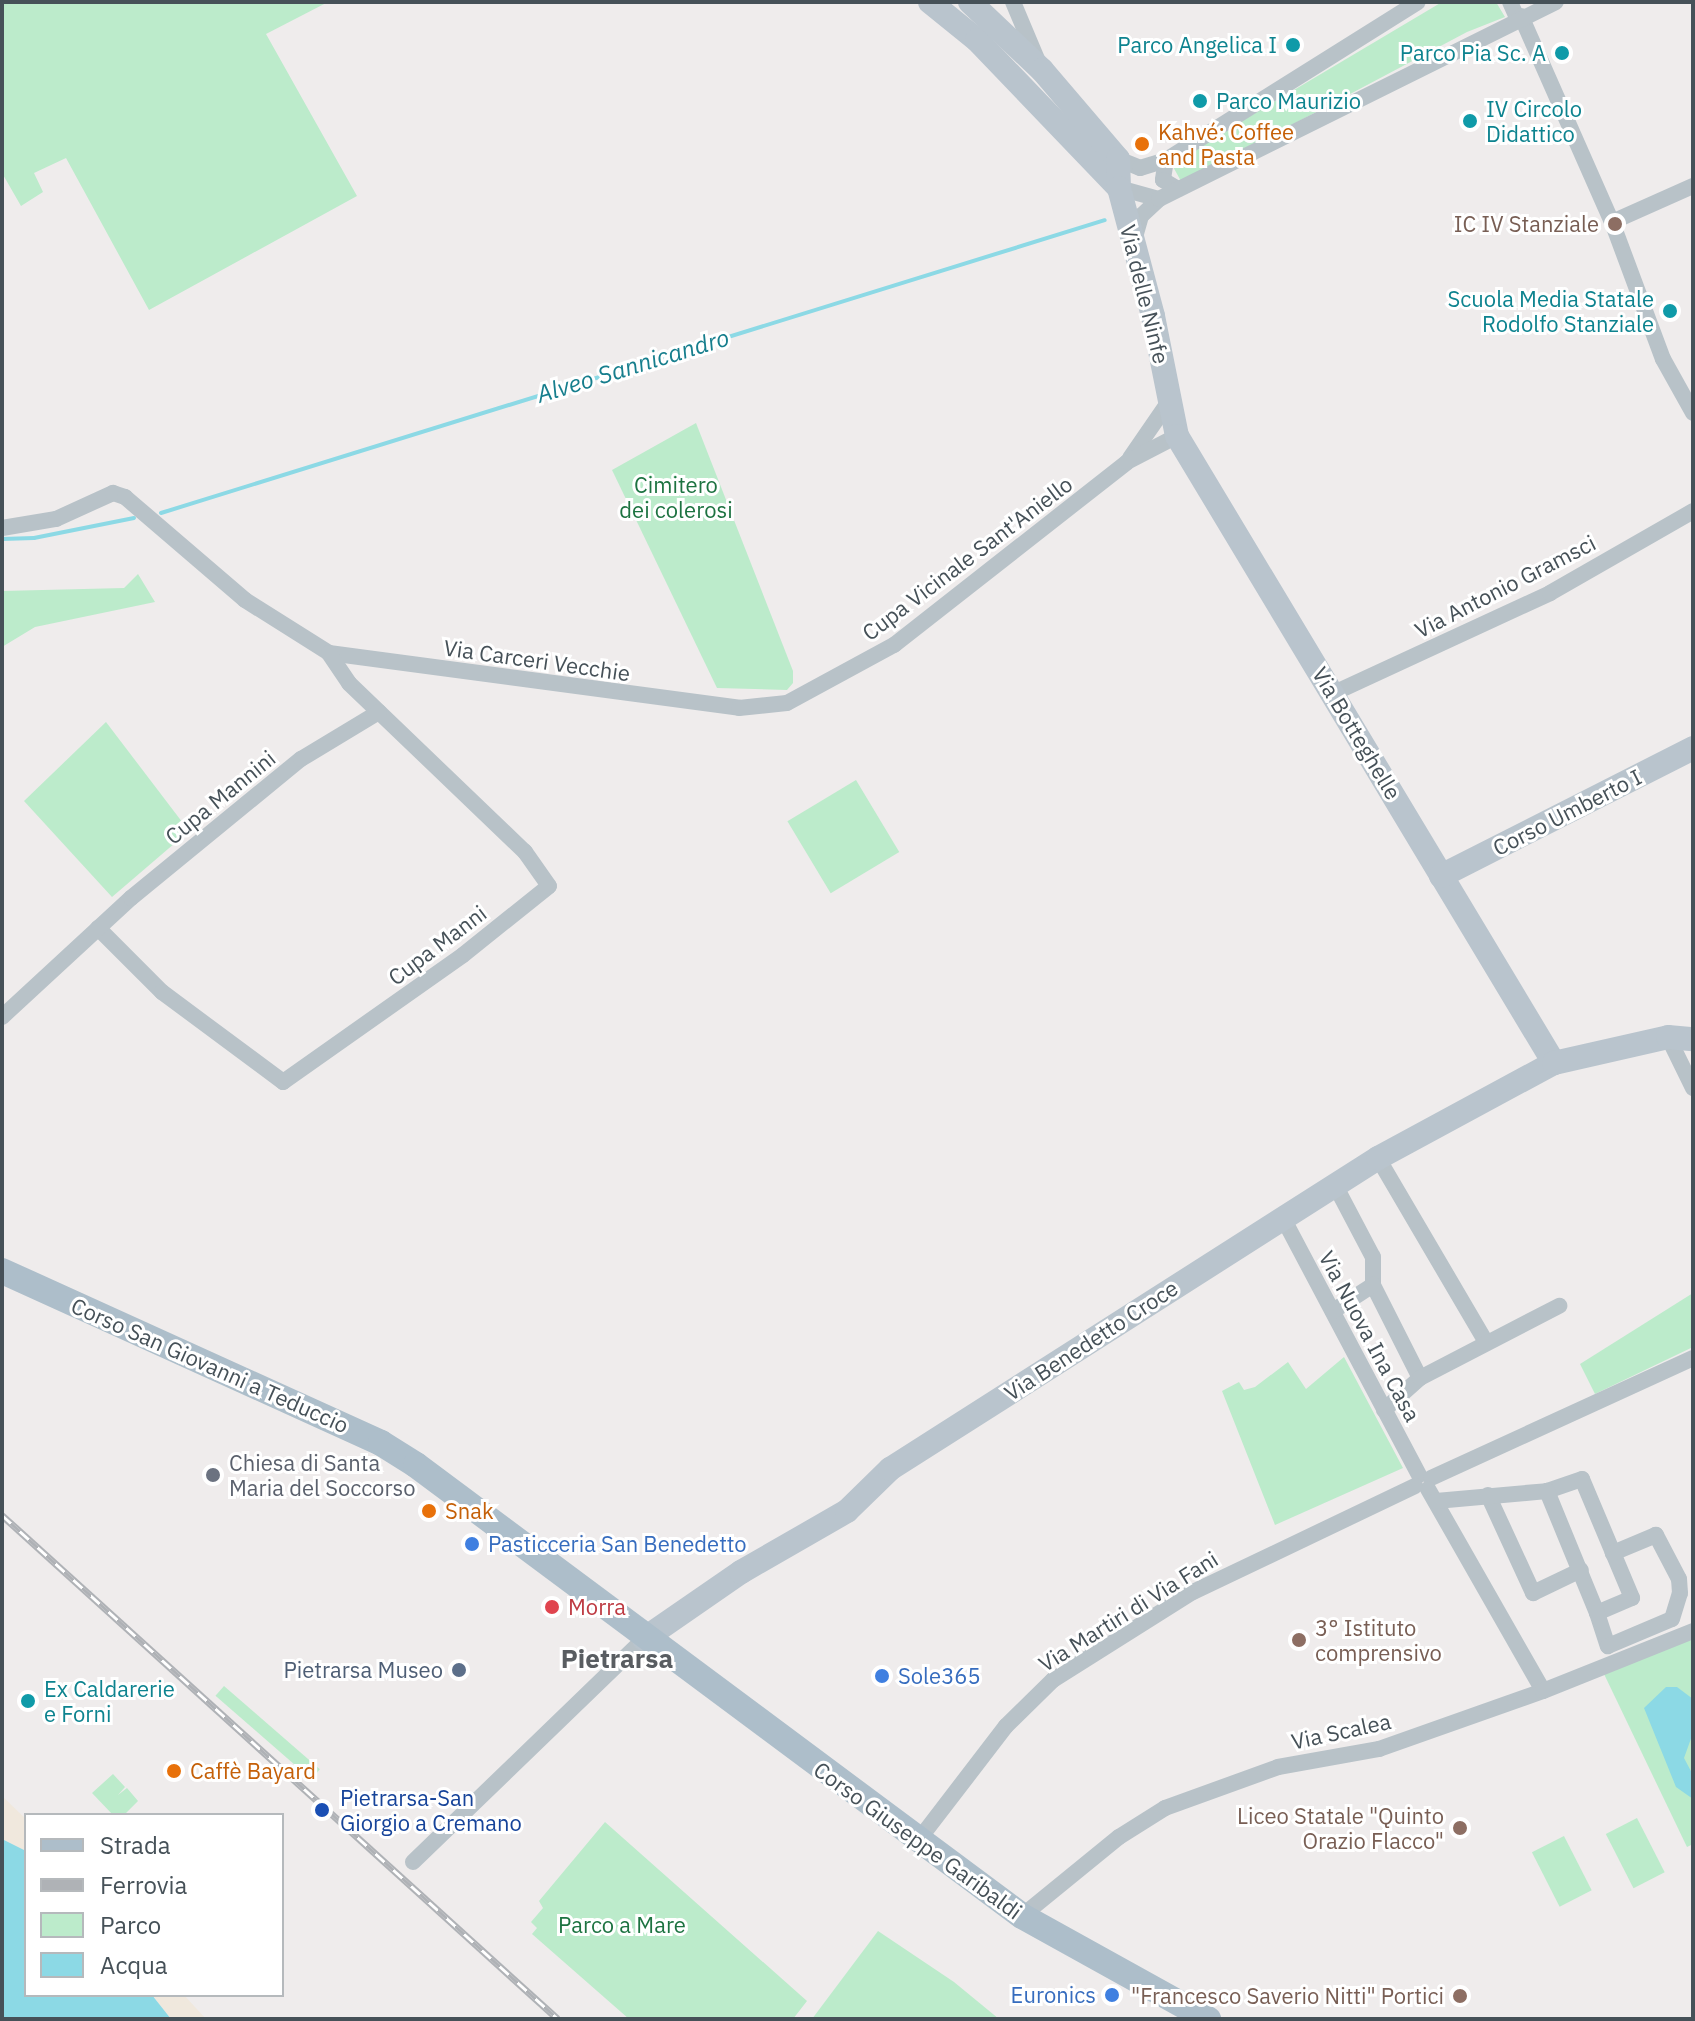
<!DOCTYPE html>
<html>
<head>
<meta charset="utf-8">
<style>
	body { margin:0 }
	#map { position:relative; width:1695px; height:2021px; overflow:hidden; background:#efecec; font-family:"IBM Plex Sans",sans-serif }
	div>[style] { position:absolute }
	.green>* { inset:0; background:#bcebcb; transform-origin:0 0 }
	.sand>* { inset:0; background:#f0e8dd }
	.water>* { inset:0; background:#8cd9e5 }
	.stream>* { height:4px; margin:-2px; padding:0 2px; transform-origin:2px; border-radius:2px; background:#8cd9e5 }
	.minor>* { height:16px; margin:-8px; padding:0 8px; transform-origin:8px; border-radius:8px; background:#b8c2c8 }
	.secondary>* { height:24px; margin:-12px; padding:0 12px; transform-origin:12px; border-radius:12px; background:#b9c4cd }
	.primary>* { height:26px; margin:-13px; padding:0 13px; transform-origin:13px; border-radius:13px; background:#adbeca }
	.rail>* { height:7px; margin-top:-3.5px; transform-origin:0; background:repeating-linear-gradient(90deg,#fff 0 12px,#afb2b6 0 24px); box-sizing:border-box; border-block:2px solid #afb2b6 }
	.dots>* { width:22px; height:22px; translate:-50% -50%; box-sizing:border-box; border:4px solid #fff; border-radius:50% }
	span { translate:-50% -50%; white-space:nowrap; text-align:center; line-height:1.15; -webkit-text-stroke:6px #fff; paint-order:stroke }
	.culture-label { font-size:22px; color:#0d838f }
	.right { translate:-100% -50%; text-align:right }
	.left { translate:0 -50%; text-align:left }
	.food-label { font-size:22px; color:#c56008 }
	.education-label { font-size:22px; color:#785e54 }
	.street-label { font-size:22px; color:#465158 }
	.park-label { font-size:22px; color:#1d7341 }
	.worship-label { font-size:22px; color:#5b616d }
	.shop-label { font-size:22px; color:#366cbe }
	.health-label { font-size:22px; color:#be3a42 }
	.service-label { font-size:22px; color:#4e5e75 }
	.transit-label { font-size:22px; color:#164399 }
	.water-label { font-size:24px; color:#167e8d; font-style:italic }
	.quarter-label { font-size:26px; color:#595d61; font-weight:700 }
	.frame { position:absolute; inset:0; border:4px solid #465158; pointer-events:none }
	.legend { position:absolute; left:24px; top:1813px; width:260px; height:184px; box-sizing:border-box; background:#fff; border:2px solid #b5b9bc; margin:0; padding:10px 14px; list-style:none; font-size:24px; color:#465158 }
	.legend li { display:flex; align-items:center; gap:16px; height:40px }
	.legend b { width:40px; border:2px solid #b5b9bc }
</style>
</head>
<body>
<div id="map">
	<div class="green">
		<i style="clip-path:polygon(2px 2px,328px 2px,266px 34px,357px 196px,149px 310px,66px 158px,34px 173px,43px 192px,21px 206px,2px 173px)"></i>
		<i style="clip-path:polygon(1442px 2px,1496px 2px,1505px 17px,1467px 32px,1182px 183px,1171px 163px)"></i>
		<i style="clip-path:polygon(696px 423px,793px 671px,793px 683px,787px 690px,717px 688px,612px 470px)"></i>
		<i style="clip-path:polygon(138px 574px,155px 602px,35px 627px,2px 647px,2px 591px,124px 588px)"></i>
		<i style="clip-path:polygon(106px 722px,189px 831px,112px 897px,24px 801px)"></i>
		<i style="left:856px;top:780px;width:84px;height:80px;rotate:59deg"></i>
		<i style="clip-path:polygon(1693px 1293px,1693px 1347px,1595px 1394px,1580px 1364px)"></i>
		<i style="clip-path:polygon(1344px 1357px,1403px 1468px,1275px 1525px,1222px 1391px,1239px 1382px,1244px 1390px,1255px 1387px,1288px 1362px,1306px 1389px)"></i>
		<i style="clip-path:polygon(1693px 1638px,1693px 1844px,1687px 1847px,1604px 1674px)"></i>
		<i style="left:224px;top:1686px;width:127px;height:13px;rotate:41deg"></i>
		<i style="clip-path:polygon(113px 1774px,125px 1787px,118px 1795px,127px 1788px,138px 1801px,124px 1815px,113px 1815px,92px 1793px)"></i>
		<i style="left:1637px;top:1818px;width:61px;height:35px;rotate:63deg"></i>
		<i style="clip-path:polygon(605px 1822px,807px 2001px,793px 2019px,629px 2019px,532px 1934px,537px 1928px,531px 1922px,543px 1908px,539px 1901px)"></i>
		<i style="left:1564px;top:1836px;width:61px;height:36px;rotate:63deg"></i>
		<i style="clip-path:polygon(878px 1931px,954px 1982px,999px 2019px,812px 2019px)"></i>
	</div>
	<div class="sand">
		<i style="clip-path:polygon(2px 1796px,26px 1819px,26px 1851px,2px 1839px)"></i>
		<i style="clip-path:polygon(152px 1995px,184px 1995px,206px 2019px,171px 2019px)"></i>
	</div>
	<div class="water">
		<i style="clip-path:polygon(1666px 1687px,1677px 1687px,1693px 1699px,1693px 1733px,1684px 1758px,1693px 1775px,1693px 1799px,1676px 1787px,1644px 1708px)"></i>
		<i style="clip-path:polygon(2px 1839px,26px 1851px,26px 1995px,152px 1995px,171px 2019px,2px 2019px)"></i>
	</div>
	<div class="stream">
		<i style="left:161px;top:513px;width:988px;rotate:-17.24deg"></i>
		<i style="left:2px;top:539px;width:32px;rotate:-2deg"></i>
		<i style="left:34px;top:538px;width:102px;rotate:-11.3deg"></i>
	</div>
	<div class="minor">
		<i style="left:1013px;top:2px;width:62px;rotate:67.2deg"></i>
		<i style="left:1510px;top:2px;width:17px;rotate:66deg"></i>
		<i style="left:1521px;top:16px;width:225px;rotate:66.2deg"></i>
		<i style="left:1612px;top:222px;width:146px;rotate:69.6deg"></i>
		<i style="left:1663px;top:359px;width:62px;rotate:60.9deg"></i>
		<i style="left:1118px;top:159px;width:24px;rotate:22deg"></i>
		<i style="left:1140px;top:168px;width:27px;rotate:-17deg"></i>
		<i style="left:1166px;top:160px;width:297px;rotate:-32.1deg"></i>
		<i style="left:1166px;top:160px;width:20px;rotate:99deg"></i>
		<i style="left:1163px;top:180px;width:17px;rotate:31deg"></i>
		<i style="left:1119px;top:188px;width:41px;rotate:15.4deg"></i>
		<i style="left:1612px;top:222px;width:89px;rotate:-24deg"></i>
		<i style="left:1135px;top:237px;width:22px;rotate:-74deg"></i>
		<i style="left:1141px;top:216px;width:25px;rotate:-43deg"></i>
		<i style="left:1159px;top:199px;width:443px;rotate:-26.4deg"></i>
		<i style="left:1130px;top:458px;width:70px;rotate:-55.4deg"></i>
		<i style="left:2px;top:528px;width:55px;rotate:-9.5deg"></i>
		<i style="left:56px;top:519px;width:63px;rotate:-24.5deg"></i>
		<i style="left:113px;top:493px;width:13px;rotate:18deg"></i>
		<i style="left:125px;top:497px;width:158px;rotate:40.6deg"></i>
		<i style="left:245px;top:600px;width:99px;rotate:32.2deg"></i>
		<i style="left:329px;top:653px;width:414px;rotate:7.6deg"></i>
		<i style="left:739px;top:708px;width:48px;rotate:-5.9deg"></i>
		<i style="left:787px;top:703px;width:122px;rotate:-28.5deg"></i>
		<i style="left:894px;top:645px;width:296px;rotate:-38.1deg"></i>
		<i style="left:1127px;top:462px;width:56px;rotate:-27.5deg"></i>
		<i style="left:1334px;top:693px;width:238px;rotate:-24.8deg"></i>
		<i style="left:1550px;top:593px;width:165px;rotate:-29.8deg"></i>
		<i style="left:98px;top:928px;width:91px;rotate:45deg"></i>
		<i style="left:162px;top:992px;width:151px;rotate:36.6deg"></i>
		<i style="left:283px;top:1082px;width:220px;rotate:-35.2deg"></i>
		<i style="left:463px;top:955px;width:110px;rotate:-38.7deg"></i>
		<i style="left:549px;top:886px;width:42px;rotate:-125.2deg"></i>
		<i style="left:525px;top:852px;width:244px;rotate:-136.2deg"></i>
		<i style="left:349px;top:683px;width:36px;rotate:-124deg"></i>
		<i style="left:2px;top:1017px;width:176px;rotate:-42.7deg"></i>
		<i style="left:131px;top:898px;width:220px;rotate:-39.3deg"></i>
		<i style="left:301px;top:759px;width:91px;rotate:-31.1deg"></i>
		<i style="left:1673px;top:1035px;width:5px;rotate:158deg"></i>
		<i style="left:1668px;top:1037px;width:57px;rotate:63.9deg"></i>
		<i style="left:1378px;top:1158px;width:213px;rotate:59.6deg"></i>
		<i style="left:1335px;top:1185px;width:81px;rotate:62.2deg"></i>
		<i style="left:1373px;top:1257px;width:28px;rotate:90deg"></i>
		<i style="left:1373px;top:1285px;width:104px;rotate:63.2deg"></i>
		<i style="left:1283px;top:1218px;width:291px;rotate:62.1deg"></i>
		<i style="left:1333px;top:1311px;width:48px;rotate:-33deg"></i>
		<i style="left:1384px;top:1410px;width:48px;rotate:-41.6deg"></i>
		<i style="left:1420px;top:1378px;width:157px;rotate:-27.4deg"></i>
		<i style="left:1431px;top:1478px;width:288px;rotate:-24.6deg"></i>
		<i style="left:1428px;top:1489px;width:232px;rotate:60.3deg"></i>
		<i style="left:1488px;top:1495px;width:108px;rotate:65.3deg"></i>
		<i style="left:1533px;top:1593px;width:53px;rotate:-25.6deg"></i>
		<i style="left:1436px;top:1501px;width:111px;rotate:-5.1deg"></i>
		<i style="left:1547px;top:1491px;width:37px;rotate:-19deg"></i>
		<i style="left:1582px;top:1479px;width:129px;rotate:67.2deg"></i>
		<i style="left:1632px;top:1598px;width:38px;rotate:157deg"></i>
		<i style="left:1597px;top:1613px;width:132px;rotate:-112.3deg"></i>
		<i style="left:1597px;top:1613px;width:35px;rotate:72deg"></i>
		<i style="left:1608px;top:1646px;width:69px;rotate:-22.9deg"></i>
		<i style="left:1672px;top:1619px;width:27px;rotate:-73deg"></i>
		<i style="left:1680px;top:1593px;width:14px;rotate:-94deg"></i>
		<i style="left:1679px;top:1579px;width:50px;rotate:-117.6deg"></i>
		<i style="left:1656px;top:1535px;width:47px;rotate:157.3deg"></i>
		<i style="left:917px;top:1842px;width:146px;rotate:-52.5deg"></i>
		<i style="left:1006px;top:1726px;width:66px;rotate:-44.4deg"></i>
		<i style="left:1053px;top:1680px;width:165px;rotate:-32.2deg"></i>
		<i style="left:1193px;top:1592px;width:246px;rotate:-25.5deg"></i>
		<i style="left:413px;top:1862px;width:321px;rotate:-44deg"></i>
		<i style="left:1022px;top:1916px;width:125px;rotate:-39.2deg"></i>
		<i style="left:1119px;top:1837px;width:54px;rotate:-32.2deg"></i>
		<i style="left:1165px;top:1808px;width:120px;rotate:-19.9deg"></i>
		<i style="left:1278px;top:1767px;width:103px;rotate:-10.1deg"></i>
		<i style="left:1379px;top:1749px;width:174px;rotate:-19.5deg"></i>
		<i style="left:1543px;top:1691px;width:162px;rotate:-21.8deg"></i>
	</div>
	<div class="secondary">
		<i style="left:930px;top:2px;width:60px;rotate:39deg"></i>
		<i style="left:977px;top:40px;width:205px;rotate:46.2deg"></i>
		<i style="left:970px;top:2px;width:99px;rotate:43.4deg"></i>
		<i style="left:1042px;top:70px;width:117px;rotate:49.5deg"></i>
		<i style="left:1118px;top:159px;width:29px;rotate:88deg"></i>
		<i style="left:1119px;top:188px;width:132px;rotate:75.1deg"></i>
		<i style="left:1153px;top:316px;width:122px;rotate:78.7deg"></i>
		<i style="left:1177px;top:436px;width:732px;rotate:58.98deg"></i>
		<i style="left:1441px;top:876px;width:283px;rotate:-26.9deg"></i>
		<i style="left:644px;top:1639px;width:118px;rotate:-34.6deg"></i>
		<i style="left:741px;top:1572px;width:122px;rotate:-29.9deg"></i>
		<i style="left:847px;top:1511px;width:60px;rotate:-44.3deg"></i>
		<i style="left:890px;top:1469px;width:579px;rotate:-32.51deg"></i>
		<i style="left:1378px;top:1158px;width:200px;rotate:-28.4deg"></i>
		<i style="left:1554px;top:1063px;width:117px;rotate:-12.8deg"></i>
		<i style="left:1668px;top:1037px;width:25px;rotate:5deg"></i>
	</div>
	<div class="primary">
		<i style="left:2px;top:1271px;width:416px;rotate:24.4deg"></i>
		<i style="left:381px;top:1443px;width:41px;rotate:32.2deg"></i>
		<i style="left:416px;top:1465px;width:755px;rotate:36.66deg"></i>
		<i style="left:1022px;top:1916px;width:213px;rotate:29deg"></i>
	</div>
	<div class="rail">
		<i style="left:2px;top:1515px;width:750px;rotate:42.19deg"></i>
	</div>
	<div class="dots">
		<i style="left:1293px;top:45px;background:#0f9aa8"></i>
		<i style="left:1562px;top:53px;background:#0f9aa8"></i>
		<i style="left:1200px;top:101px;background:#0f9aa8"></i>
		<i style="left:1470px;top:121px;background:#0f9aa8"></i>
		<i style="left:1142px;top:144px;background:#e8710a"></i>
		<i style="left:1615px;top:224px;background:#8d6e63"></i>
		<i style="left:1670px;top:311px;background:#0f9aa8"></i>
		<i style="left:213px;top:1475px;background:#6b7280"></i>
		<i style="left:429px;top:1511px;background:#e8710a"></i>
		<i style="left:472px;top:1544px;background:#3f7fe0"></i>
		<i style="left:552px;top:1607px;background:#e0444e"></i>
		<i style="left:1299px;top:1640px;background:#8d6e63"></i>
		<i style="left:459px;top:1670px;background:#5c6f8a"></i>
		<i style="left:882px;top:1676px;background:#3f7fe0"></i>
		<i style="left:28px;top:1701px;background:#0f9aa8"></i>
		<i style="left:174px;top:1771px;background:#e8710a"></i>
		<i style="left:322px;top:1810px;background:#1a4fb4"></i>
		<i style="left:1460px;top:1828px;background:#8d6e63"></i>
		<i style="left:1112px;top:1995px;background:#3f7fe0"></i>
		<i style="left:1460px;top:1996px;background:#8d6e63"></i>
	</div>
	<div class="culture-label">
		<span class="right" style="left:1277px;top:45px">Parco Angelica I</span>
		<span class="right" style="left:1546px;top:53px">Parco Pia Sc. A</span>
		<span class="left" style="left:1216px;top:101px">Parco Maurizio</span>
		<span class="left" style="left:1486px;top:121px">IV Circolo<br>Didattico</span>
		<span class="right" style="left:1654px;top:311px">Scuola Media Statale<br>Rodolfo Stanziale</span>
		<span class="left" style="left:44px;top:1701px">Ex Caldarerie<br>e Forni</span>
	</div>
	<div class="food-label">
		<span class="left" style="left:1158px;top:144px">Kahvé: Coffee<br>and Pasta</span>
		<span class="left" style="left:445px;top:1511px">Snak</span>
		<span class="left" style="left:190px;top:1771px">Caffè Bayard</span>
	</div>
	<div class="education-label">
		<span class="right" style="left:1599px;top:224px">IC IV Stanziale</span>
		<span class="left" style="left:1315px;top:1640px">3° Istituto<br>comprensivo</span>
		<span class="right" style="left:1444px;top:1828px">Liceo Statale "Quinto<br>Orazio Flacco"</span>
		<span class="right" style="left:1444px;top:1996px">"Francesco Saverio Nitti" Portici</span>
	</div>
	<div class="street-label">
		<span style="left:1145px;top:294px;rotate:76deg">Via delle Ninfe</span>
		<span style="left:967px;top:558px;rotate:-37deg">Cupa Vicinale Sant'Aniello</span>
		<span style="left:1505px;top:586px;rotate:-27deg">Via Antonio Gramsci</span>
		<span style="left:537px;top:660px;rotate:8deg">Via Carceri Vecchie</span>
		<span style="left:1357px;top:733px;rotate:59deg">Via Botteghelle</span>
		<span style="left:220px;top:797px;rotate:-39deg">Cupa Mannini</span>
		<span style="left:1567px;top:812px;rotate:-27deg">Corso Umberto I</span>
		<span style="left:437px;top:945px;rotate:-37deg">Cupa Manni</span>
		<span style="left:1370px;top:1336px;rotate:62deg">Via Nuova Ina Casa</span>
		<span style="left:1091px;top:1340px;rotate:-33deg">Via Benedetto Croce</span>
		<span style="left:210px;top:1365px;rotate:24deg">Corso San Giovanni a Teduccio</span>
		<span style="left:1128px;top:1611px;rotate:-32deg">Via Martiri di Via Fani</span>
		<span style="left:1341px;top:1731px;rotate:-12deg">Via Scalea</span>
		<span style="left:918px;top:1840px;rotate:36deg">Corso Giuseppe Garibaldi</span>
	</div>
	<div class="park-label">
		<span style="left:676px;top:497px">Cimitero<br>dei colerosi</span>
		<span style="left:622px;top:1925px">Parco a Mare</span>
	</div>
	<div class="worship-label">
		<span class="left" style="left:229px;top:1475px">Chiesa di Santa<br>Maria del Soccorso</span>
	</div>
	<div class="shop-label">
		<span class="left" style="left:488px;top:1544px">Pasticceria San Benedetto</span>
		<span class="left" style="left:898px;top:1676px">Sole365</span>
		<span class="right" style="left:1096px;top:1995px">Euronics</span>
	</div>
	<div class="health-label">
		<span class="left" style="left:568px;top:1607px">Morra</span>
	</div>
	<div class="service-label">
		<span class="right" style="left:443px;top:1670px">Pietrarsa Museo</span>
	</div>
	<div class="transit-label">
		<span class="left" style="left:340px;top:1810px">Pietrarsa-San<br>Giorgio a Cremano</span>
	</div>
	<div class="water-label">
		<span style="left:633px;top:366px;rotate:-17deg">Alveo Sannicandro</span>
	</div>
	<div class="quarter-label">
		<span style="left:617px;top:1659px">Pietrarsa</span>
	</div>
	<div class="frame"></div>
	<ul class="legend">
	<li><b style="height:10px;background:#adbeca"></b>Strada</li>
	<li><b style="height:10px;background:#afb2b6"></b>Ferrovia</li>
	<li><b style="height:22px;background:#bcebcb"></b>Parco</li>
	<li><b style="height:22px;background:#8cd9e5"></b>Acqua</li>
	</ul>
</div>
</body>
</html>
